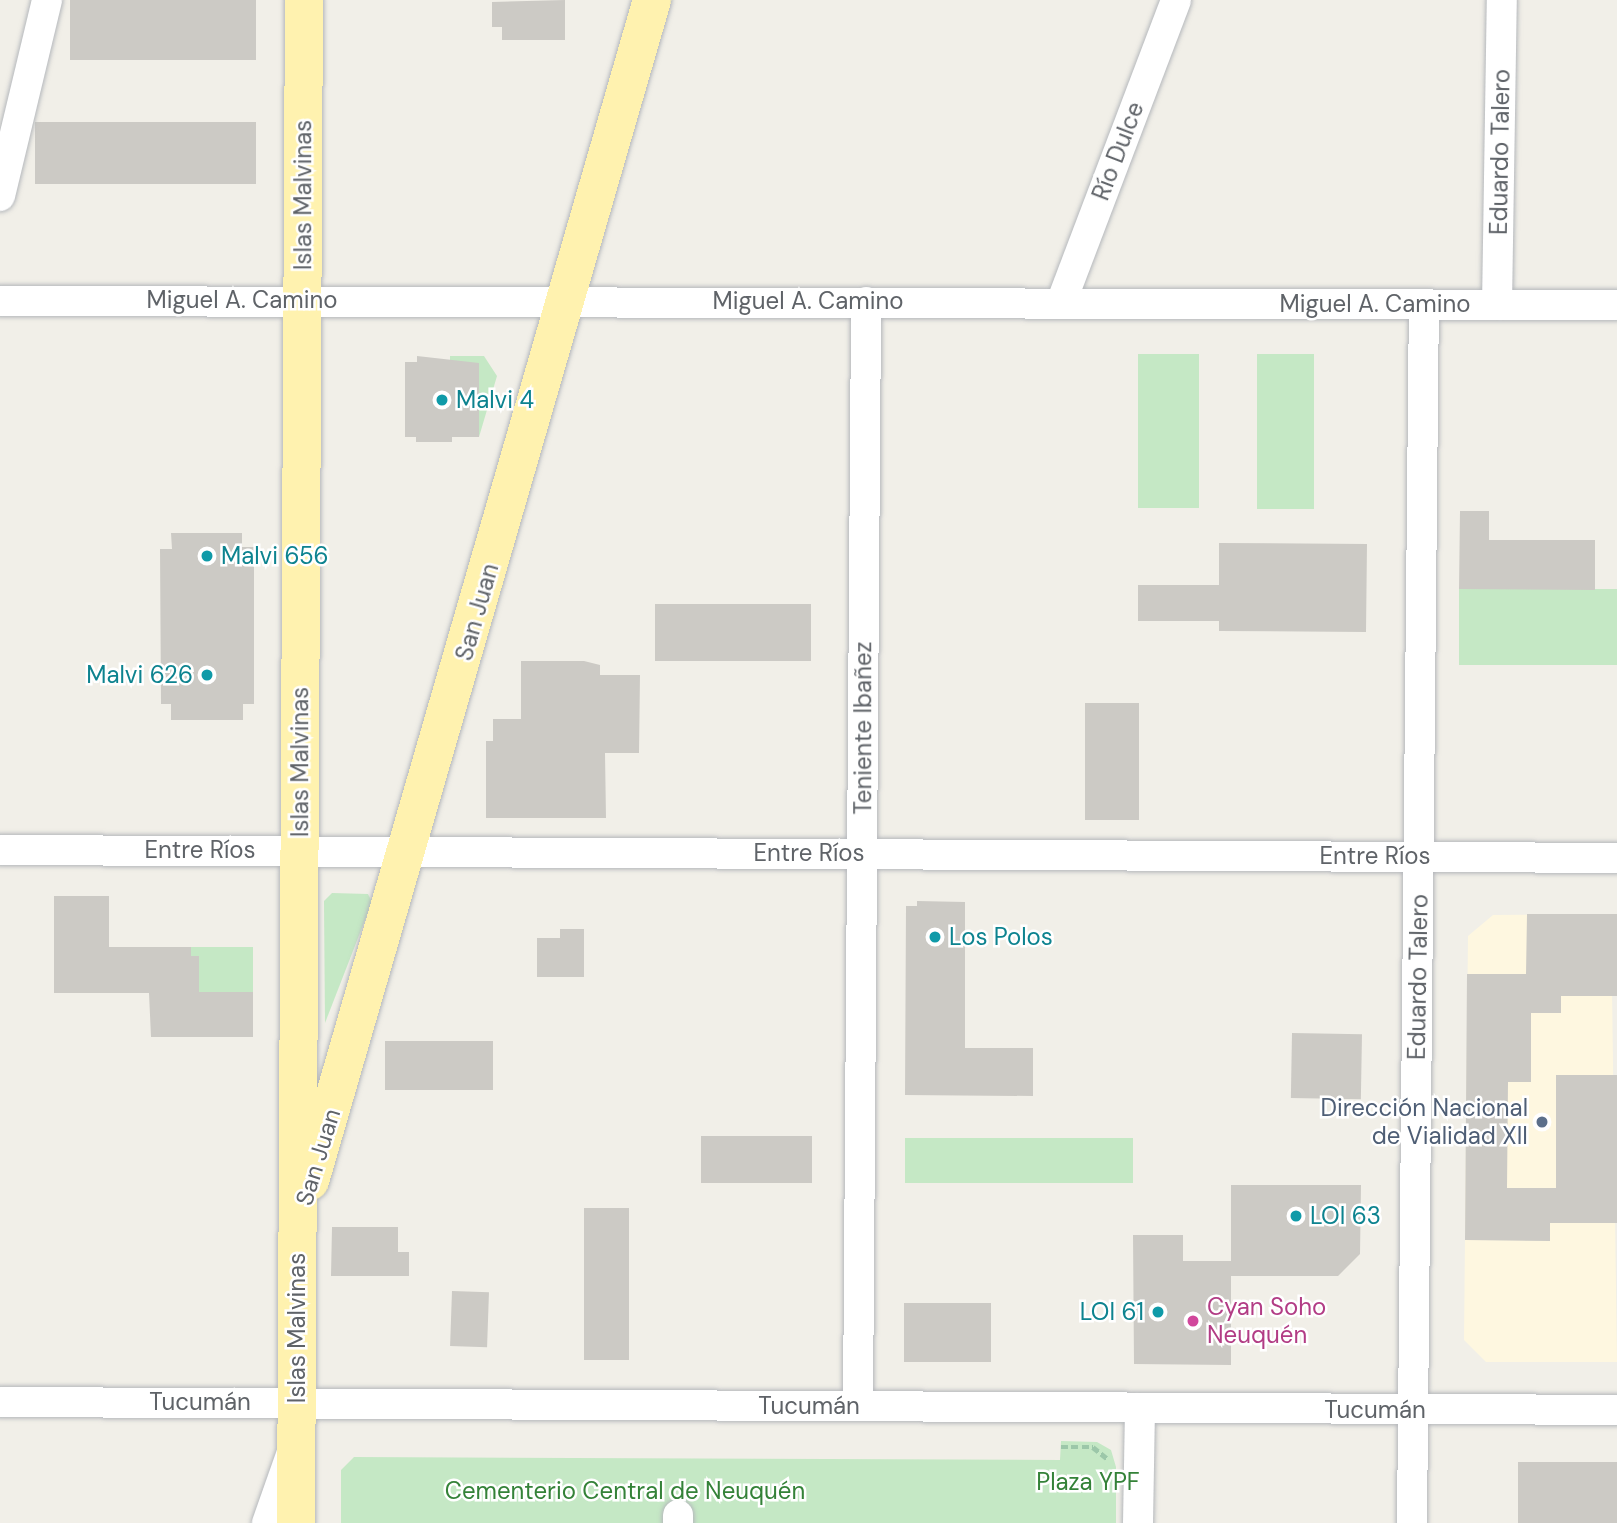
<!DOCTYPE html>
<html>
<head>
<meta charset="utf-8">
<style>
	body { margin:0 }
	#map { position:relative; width:1617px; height:1523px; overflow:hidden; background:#f1efe8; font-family:"DM Sans",sans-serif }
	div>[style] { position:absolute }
	.commercial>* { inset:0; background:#fef7e0 }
	.green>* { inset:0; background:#c5e8c5; transform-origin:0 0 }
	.building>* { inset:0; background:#cccac5; transform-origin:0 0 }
	.path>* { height:4.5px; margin-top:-2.25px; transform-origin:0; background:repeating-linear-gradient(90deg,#9cc7a9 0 7px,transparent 0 10.5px) }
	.roads { filter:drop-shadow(0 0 2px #b5b8bc) drop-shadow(0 0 2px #b5b8bc) }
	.minor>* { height:30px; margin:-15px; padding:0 15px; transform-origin:15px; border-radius:15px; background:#fff }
	.major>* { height:38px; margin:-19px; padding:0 19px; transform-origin:19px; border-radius:19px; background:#fff2af }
	.dots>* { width:19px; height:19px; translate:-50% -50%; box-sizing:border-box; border:4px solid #fff; border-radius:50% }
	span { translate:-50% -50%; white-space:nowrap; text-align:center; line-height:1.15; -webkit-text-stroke:5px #fff; paint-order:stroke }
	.street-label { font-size:24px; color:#5f6368 }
	.culture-label { font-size:24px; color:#0d838f }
	.left { translate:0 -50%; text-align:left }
	.right { translate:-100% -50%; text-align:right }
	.service-label { font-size:24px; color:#4e5e75 }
	.hotel-label { font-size:24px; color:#b23c85 }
	.park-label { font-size:24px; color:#348238 }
</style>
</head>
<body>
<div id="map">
	<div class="commercial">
		<i style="clip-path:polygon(1611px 914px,1617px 1362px,1486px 1362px,1464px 1340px,1468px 936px,1493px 915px)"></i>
	</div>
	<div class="green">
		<i style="left:1138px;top:354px;width:61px;height:154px"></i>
		<i style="left:1257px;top:354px;width:57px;height:155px"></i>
		<i style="clip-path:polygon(450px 356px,484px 356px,497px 376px,479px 437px,479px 363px,450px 363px)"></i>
		<i style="left:1459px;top:589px;width:158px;height:76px"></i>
		<i style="clip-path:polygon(332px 893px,368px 894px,372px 902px,325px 1023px,324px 901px)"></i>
		<i style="left:191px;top:947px;width:62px;height:46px"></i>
		<i style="left:905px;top:1138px;width:228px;height:45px"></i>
		<i style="clip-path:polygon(1061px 1441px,1097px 1442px,1111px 1450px,1116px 1467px,1116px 1523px,341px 1523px,341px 1470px,354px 1457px,1060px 1460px)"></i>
	</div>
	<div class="building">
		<i style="left:70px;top:0;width:186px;height:60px"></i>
		<i style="clip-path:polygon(565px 0,565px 40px,502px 40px,502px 27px,492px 27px,492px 2px)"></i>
		<i style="left:256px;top:122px;width:62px;height:221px;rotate:90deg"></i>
		<i style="clip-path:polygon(417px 356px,479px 363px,479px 437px,452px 437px,452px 442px,416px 442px,416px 437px,405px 437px,405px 362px,417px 362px)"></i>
		<i style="clip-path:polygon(1460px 511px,1489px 511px,1489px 540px,1595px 540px,1595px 590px,1459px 589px)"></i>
		<i style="clip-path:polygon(171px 533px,242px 533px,242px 547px,254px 547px,254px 704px,243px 704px,243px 720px,171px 720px,171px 704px,161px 704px,160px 549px,172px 549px)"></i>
		<i style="clip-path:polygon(1219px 543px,1367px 544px,1366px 632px,1219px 631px,1219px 621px,1138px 621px,1138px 585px,1219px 585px)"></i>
		<i style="left:655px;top:604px;width:156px;height:57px"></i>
		<i style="clip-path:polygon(521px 661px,584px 661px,600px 665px,600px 675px,640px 675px,639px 753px,605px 753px,606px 818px,486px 818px,486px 741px,493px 741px,493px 719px,521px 719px)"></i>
		<i style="left:1085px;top:703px;width:54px;height:117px"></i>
		<i style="clip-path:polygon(54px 896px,109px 896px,109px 947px,191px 947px,191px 956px,199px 956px,199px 992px,253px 992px,253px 1037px,151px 1037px,149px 993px,54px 993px)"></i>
		<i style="clip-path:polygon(917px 901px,965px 902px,965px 1048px,1033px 1048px,1033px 1096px,905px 1095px,906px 906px,917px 906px)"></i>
		<i style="clip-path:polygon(1527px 914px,1617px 914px,1617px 996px,1561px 996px,1561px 1013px,1531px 1013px,1531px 1082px,1508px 1082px,1507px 1188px,1556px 1188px,1556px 1075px,1617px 1075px,1617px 1223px,1550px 1223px,1550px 1241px,1465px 1240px,1467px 974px,1526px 974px)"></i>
		<i style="clip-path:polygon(560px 929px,584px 929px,584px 977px,537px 977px,537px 938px,560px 938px)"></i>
		<i style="left:1292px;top:1033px;width:70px;height:65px;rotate:1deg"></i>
		<i style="left:493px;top:1041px;width:49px;height:108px;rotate:90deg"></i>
		<i style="left:701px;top:1136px;width:111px;height:47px"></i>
		<i style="clip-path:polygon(1231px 1185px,1361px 1185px,1360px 1254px,1338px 1276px,1231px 1276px,1231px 1365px,1134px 1364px,1133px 1235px,1183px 1235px,1183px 1261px,1231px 1261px)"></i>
		<i style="left:584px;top:1208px;width:45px;height:152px"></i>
		<i style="clip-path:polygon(332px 1227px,398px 1227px,398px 1252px,409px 1252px,409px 1276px,331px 1276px)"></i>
		<i style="left:452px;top:1291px;width:37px;height:55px;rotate:2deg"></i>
		<i style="left:904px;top:1303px;width:87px;height:59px"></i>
		<i style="left:1518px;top:1462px;width:99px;height:61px"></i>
	</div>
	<div class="path">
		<i style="left:1061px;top:1447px;width:32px"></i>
		<i style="left:1093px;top:1447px;width:19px;rotate:39deg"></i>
	</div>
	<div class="roads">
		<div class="minor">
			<i style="left:0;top:196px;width:202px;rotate:-76.5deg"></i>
			<i style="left:0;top:301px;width:1617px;rotate:0.14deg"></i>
			<i style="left:1061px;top:303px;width:324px;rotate:-69.2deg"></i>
			<i style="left:1497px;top:305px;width:305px;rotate:-89.1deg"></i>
			<i style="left:0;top:850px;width:1617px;rotate:0.28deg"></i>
			<i style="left:0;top:1402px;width:1617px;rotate:0.28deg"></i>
			<i style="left:858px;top:1406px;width:1104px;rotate:-89.58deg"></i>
			<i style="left:678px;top:1515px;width:8px;rotate:90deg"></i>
			<i style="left:267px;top:1523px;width:72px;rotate:-70.6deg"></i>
			<i style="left:1138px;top:1523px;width:115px;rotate:-89deg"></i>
			<i style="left:1412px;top:1523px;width:1219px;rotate:-89.44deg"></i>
		</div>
		<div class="major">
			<i style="left:310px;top:1181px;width:1230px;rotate:-73.85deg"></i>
			<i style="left:296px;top:1523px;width:1523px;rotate:-89.7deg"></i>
		</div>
	</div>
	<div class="dots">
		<i style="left:442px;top:400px;background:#0f9aa8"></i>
		<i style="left:207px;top:556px;background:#0f9aa8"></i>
		<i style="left:207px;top:675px;background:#0f9aa8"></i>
		<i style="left:935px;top:937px;background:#0f9aa8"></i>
		<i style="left:1542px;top:1122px;background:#5c6f8a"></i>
		<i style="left:1296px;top:1216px;background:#0f9aa8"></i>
		<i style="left:1158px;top:1312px;background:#0f9aa8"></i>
		<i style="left:1193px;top:1321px;background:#d1479c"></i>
	</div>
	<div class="street-label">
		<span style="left:1118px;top:151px;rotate:-69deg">Río Dulce</span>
		<span style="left:1500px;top:152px;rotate:-89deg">Eduardo Talero</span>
		<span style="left:303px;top:195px;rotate:-90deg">Islas Malvinas</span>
		<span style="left:242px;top:300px">Miguel A. Camino</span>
		<span style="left:808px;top:301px">Miguel A. Camino</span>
		<span style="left:1375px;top:304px">Miguel A. Camino</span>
		<span style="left:477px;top:612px;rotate:-74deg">San Juan</span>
		<span style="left:863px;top:728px;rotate:-90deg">Teniente Ibañez</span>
		<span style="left:300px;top:762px;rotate:-90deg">Islas Malvinas</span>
		<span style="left:200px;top:850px">Entre Ríos</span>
		<span style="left:809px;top:853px">Entre Ríos</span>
		<span style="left:1375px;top:856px">Entre Ríos</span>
		<span style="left:1418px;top:977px;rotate:-89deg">Eduardo Talero</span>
		<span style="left:318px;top:1157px;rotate:-73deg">San Juan</span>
		<span style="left:297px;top:1328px;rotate:-90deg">Islas Malvinas</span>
		<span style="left:200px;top:1402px">Tucumán</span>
		<span style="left:809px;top:1406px">Tucumán</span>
		<span style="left:1375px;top:1410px">Tucumán</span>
	</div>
	<div class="culture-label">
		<span class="left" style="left:456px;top:400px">Malvi 4</span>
		<span class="left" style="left:221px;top:556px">Malvi 656</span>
		<span class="right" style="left:193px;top:675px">Malvi 626</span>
		<span class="left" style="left:949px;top:937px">Los Polos</span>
		<span class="left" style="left:1310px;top:1216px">LOI 63</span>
		<span class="right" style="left:1144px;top:1312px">LOI 61</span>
	</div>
	<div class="service-label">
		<span class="right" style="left:1528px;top:1122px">Dirección Nacional<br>de Vialidad XII</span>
	</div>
	<div class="hotel-label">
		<span class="left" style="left:1207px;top:1321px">Cyan Soho<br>Neuquén</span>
	</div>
	<div class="park-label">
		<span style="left:1088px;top:1482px">Plaza YPF</span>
		<span style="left:625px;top:1491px">Cementerio Central de Neuquén</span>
	</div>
</div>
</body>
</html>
